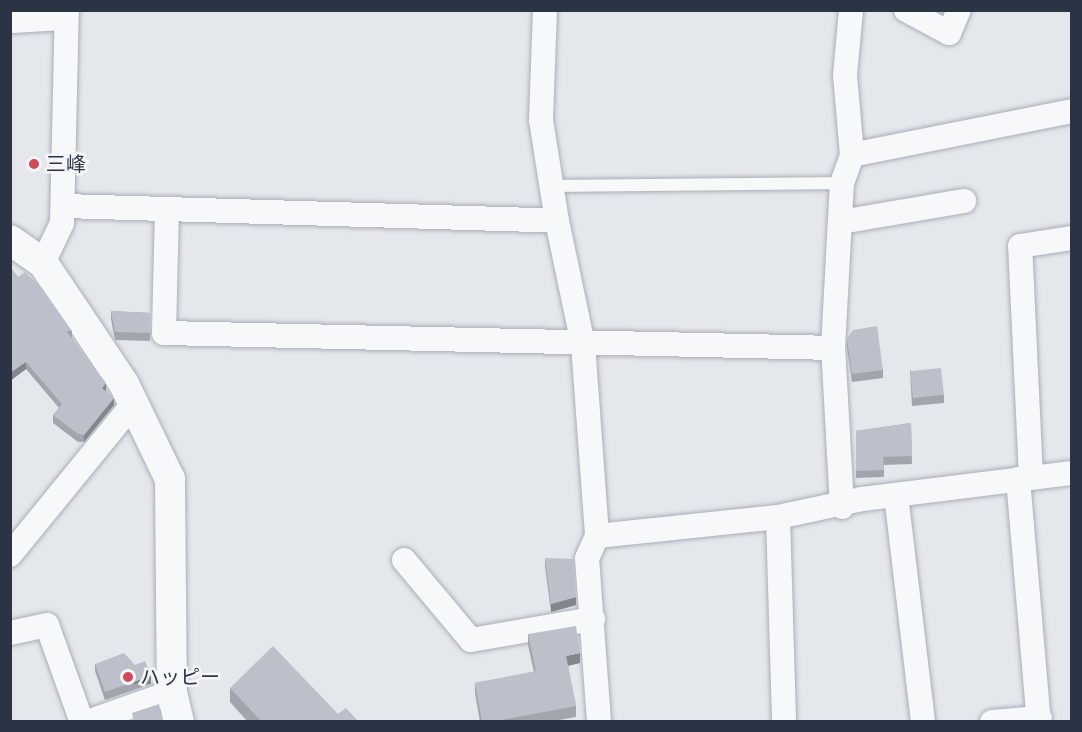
<!DOCTYPE html>
<html>
<head>
<meta charset="utf-8">
<style>
	body { margin:0 }
	#map { position:relative; width:1082px; height:732px; overflow:hidden; background:#e4e7ec; font-family:"Space Grotesk","Noto Sans JP",sans-serif }
	div>[style] { position:absolute }
	.roads { filter:drop-shadow(0 0 2px #a9aeb7) drop-shadow(0 0 2px #a9aeb7) }
	.service>* { height:12px; margin:-6px; padding:0 6px; transform-origin:6px; border-radius:6px; background:#f7f8fa }
	.minor>* { height:24px; margin:-12px; padding:0 12px; transform-origin:12px; border-radius:12px; background:#f7f8fa }
	.tertiary>* { height:30px; margin:-15px; padding:0 15px; transform-origin:15px; border-radius:15px; background:#f7f8fa }
	.wall>* { inset:0; background:#a1a5ae }
	.shaded-wall>* { inset:0; background:#83868d; transform-origin:0 0 }
	.building>* { inset:0; background:#bbc0ca; transform-origin:0 0 }
	.dots>* { width:16px; height:16px; translate:-50% -50%; box-sizing:border-box; border:3px solid #f4f6f9; border-radius:50% }
	span { translate:-50% -50%; white-space:nowrap; text-align:center; line-height:1.15; -webkit-text-stroke:5px #f4f6f9; paint-order:stroke }
	.poi-label { font-size:20px; color:#2b3445 }
	.left { translate:0 -50%; text-align:left }
	.frame { position:absolute; inset:0; border:12px solid #2b3445; pointer-events:none }
</style>
</head>
<body>
<div id="map">
	<div class="roads">
		<div class="service">
			<i style="left:554px;top:186px;width:288px;rotate:-0.6deg"></i>
		</div>
		<div class="minor">
			<i style="left:545px;top:10px;width:110px;rotate:92.1deg"></i>
			<i style="left:541px;top:120px;width:102px;rotate:81deg"></i>
			<i style="left:906px;top:10px;width:49px;rotate:28.1deg"></i>
			<i style="left:949px;top:33px;width:25px;rotate:-67deg"></i>
			<i style="left:10px;top:21px;width:56px;rotate:-3.1deg"></i>
			<i style="left:852px;top:155px;width:224px;rotate:-11.3deg"></i>
			<i style="left:64px;top:206px;width:493px;rotate:1.7deg"></i>
			<i style="left:557px;top:221px;width:126px;rotate:78.1deg"></i>
			<i style="left:583px;top:344px;width:193px;rotate:85.8deg"></i>
			<i style="left:597px;top:536px;width:24px;rotate:114deg"></i>
			<i style="left:587px;top:558px;width:164px;rotate:85.8deg"></i>
			<i style="left:167px;top:209px;width:124px;rotate:91.4deg"></i>
			<i style="left:164px;top:333px;width:669px;rotate:1.28deg"></i>
			<i style="left:841px;top:222px;width:125px;rotate:-9.7deg"></i>
			<i style="left:43px;top:263px;width:44px;rotate:-64.6deg"></i>
			<i style="left:62px;top:223px;width:213px;rotate:-88.7deg"></i>
			<i style="left:1031px;top:477px;width:231px;rotate:-92.7deg"></i>
			<i style="left:1020px;top:246px;width:53px;rotate:-8.7deg"></i>
			<i style="left:1018px;top:479px;width:244px;rotate:85.1deg"></i>
			<i style="left:896px;top:495px;width:229px;rotate:83.2deg"></i>
			<i style="left:842px;top:507px;width:159px;rotate:-93.2deg"></i>
			<i style="left:833px;top:348px;width:165px;rotate:-86.9deg"></i>
			<i style="left:842px;top:183px;width:30px;rotate:-70deg"></i>
			<i style="left:852px;top:155px;width:80px;rotate:-95deg"></i>
			<i style="left:845px;top:75px;width:65px;rotate:-84.7deg"></i>
			<i style="left:778px;top:517px;width:205px;rotate:88.3deg"></i>
			<i style="left:597px;top:536px;width:182px;rotate:-6deg"></i>
			<i style="left:778px;top:517px;width:86px;rotate:-12.1deg"></i>
			<i style="left:862px;top:499px;width:212px;rotate:-7.1deg"></i>
			<i style="left:10px;top:555px;width:196px;rotate:-50.8deg"></i>
			<i style="left:404px;top:560px;width:104px;rotate:50.1deg"></i>
			<i style="left:471px;top:640px;width:124px;rotate:-9.8deg"></i>
			<i style="left:10px;top:633px;width:38px;rotate:-12deg"></i>
			<i style="left:47px;top:625px;width:103px;rotate:70.2deg"></i>
			<i style="left:87px;top:722px;width:90px;rotate:-19.4deg"></i>
			<i style="left:992px;top:722px;width:48px;rotate:-4.8deg"></i>
		</div>
		<div class="tertiary">
			<i style="left:10px;top:240px;width:40px;rotate:34.9deg"></i>
			<i style="left:43px;top:263px;width:146px;rotate:56.2deg"></i>
			<i style="left:124px;top:384px;width:106px;rotate:64.2deg"></i>
			<i style="left:170px;top:479px;width:213px;rotate:89.5deg"></i>
			<i style="left:172px;top:692px;width:31px;rotate:77deg"></i>
		</div>
	</div>
	<div class="wall">
		<i style="clip-path:polygon(10px 267px,18px 277px,72px 331px,72px 338px,106px 390px,114px 405px,84px 442px,78px 442px,53px 423px,53px 415px,59px 408px,26px 369px,10px 381px)"></i>
		<i style="clip-path:polygon(111px 311px,150px 313px,150px 341px,115px 340px,111px 319px)"></i>
		<i style="clip-path:polygon(847px 339px,883px 370px,883px 378px,852px 382px,847px 347px)"></i>
		<i style="clip-path:polygon(910px 370px,944px 395px,944px 403px,912px 406px)"></i>
		<i style="clip-path:polygon(911px 423px,912px 464px,884px 465px,884px 477px,856px 478px,856px 431px)"></i>
		<i style="clip-path:polygon(545px 558px,576px 605px,551px 612px,545px 566px)"></i>
		<i style="clip-path:polygon(528px 634px,580px 663px,568px 666px,576px 706px,576px 717px,548px 722px,480px 722px,475px 693px,475px 683px,534px 672px,528px 645px)"></i>
		<i style="clip-path:polygon(95px 664px,151px 684px,105px 700px,95px 671px)"></i>
		<i style="clip-path:polygon(230px 688px,338px 714px,359px 722px,248px 722px,230px 702px)"></i>
	</div>
	<div class="shaded-wall">
		<i style="clip-path:polygon(26px 362px,26px 369px,10px 381px,10px 373px)"></i>
		<i style="clip-path:polygon(106px 383px,106px 390px,102px 395px,102px 388px)"></i>
		<i style="clip-path:polygon(114px 398px,114px 405px,84px 442px,84px 435px)"></i>
		<i style="clip-path:polygon(576px 597px,576px 605px,551px 612px,551px 604px)"></i>
		<i style="clip-path:polygon(580px 653px,580px 663px,566px 666px,566px 656px)"></i>
		<i style="left:151px;top:676px;width:8px;height:49px;rotate:90deg"></i>
	</div>
	<div class="building">
		<i style="clip-path:polygon(10px 267px,18px 277px,25px 272px,42px 288px,72px 331px,66px 331px,106px 383px,102px 388px,114px 398px,84px 435px,78px 434px,53px 415px,62px 404px,26px 362px,10px 373px)"></i>
		<i style="clip-path:polygon(111px 311px,150px 313px,150px 333px,115px 332px)"></i>
		<i style="clip-path:polygon(877px 326px,883px 370px,852px 374px,847px 339px,853px 330px)"></i>
		<i style="left:941px;top:368px;width:27px;height:31px;rotate:84deg"></i>
		<i style="clip-path:polygon(911px 423px,912px 456px,883px 457px,884px 470px,856px 471px,856px 431px)"></i>
		<i style="clip-path:polygon(545px 558px,573px 559px,576px 597px,551px 604px)"></i>
		<i style="clip-path:polygon(576px 626px,580px 653px,566px 656px,576px 706px,491px 722px,482px 722px,475px 683px,536px 671px,528px 634px)"></i>
		<i style="clip-path:polygon(273px 646px,338px 714px,346px 708px,359px 722px,262px 722px,230px 688px)"></i>
		<i style="clip-path:polygon(124px 653px,135px 665px,145px 661px,151px 676px,105px 692px,95px 664px)"></i>
		<i style="clip-path:polygon(159px 704px,163px 722px,134px 722px,132px 713px)"></i>
	</div>
	<div class="dots">
		<i style="left:34px;top:164px;background:#d1495b"></i>
		<i style="left:128px;top:677px;background:#d1495b"></i>
	</div>
	<div class="poi-label">
		<span class="left" style="left:46px;top:164px">三峰</span>
		<span class="left" style="left:140px;top:677px">ハッピー</span>
	</div>
	<div class="frame"></div>
</div>
</body>
</html>
